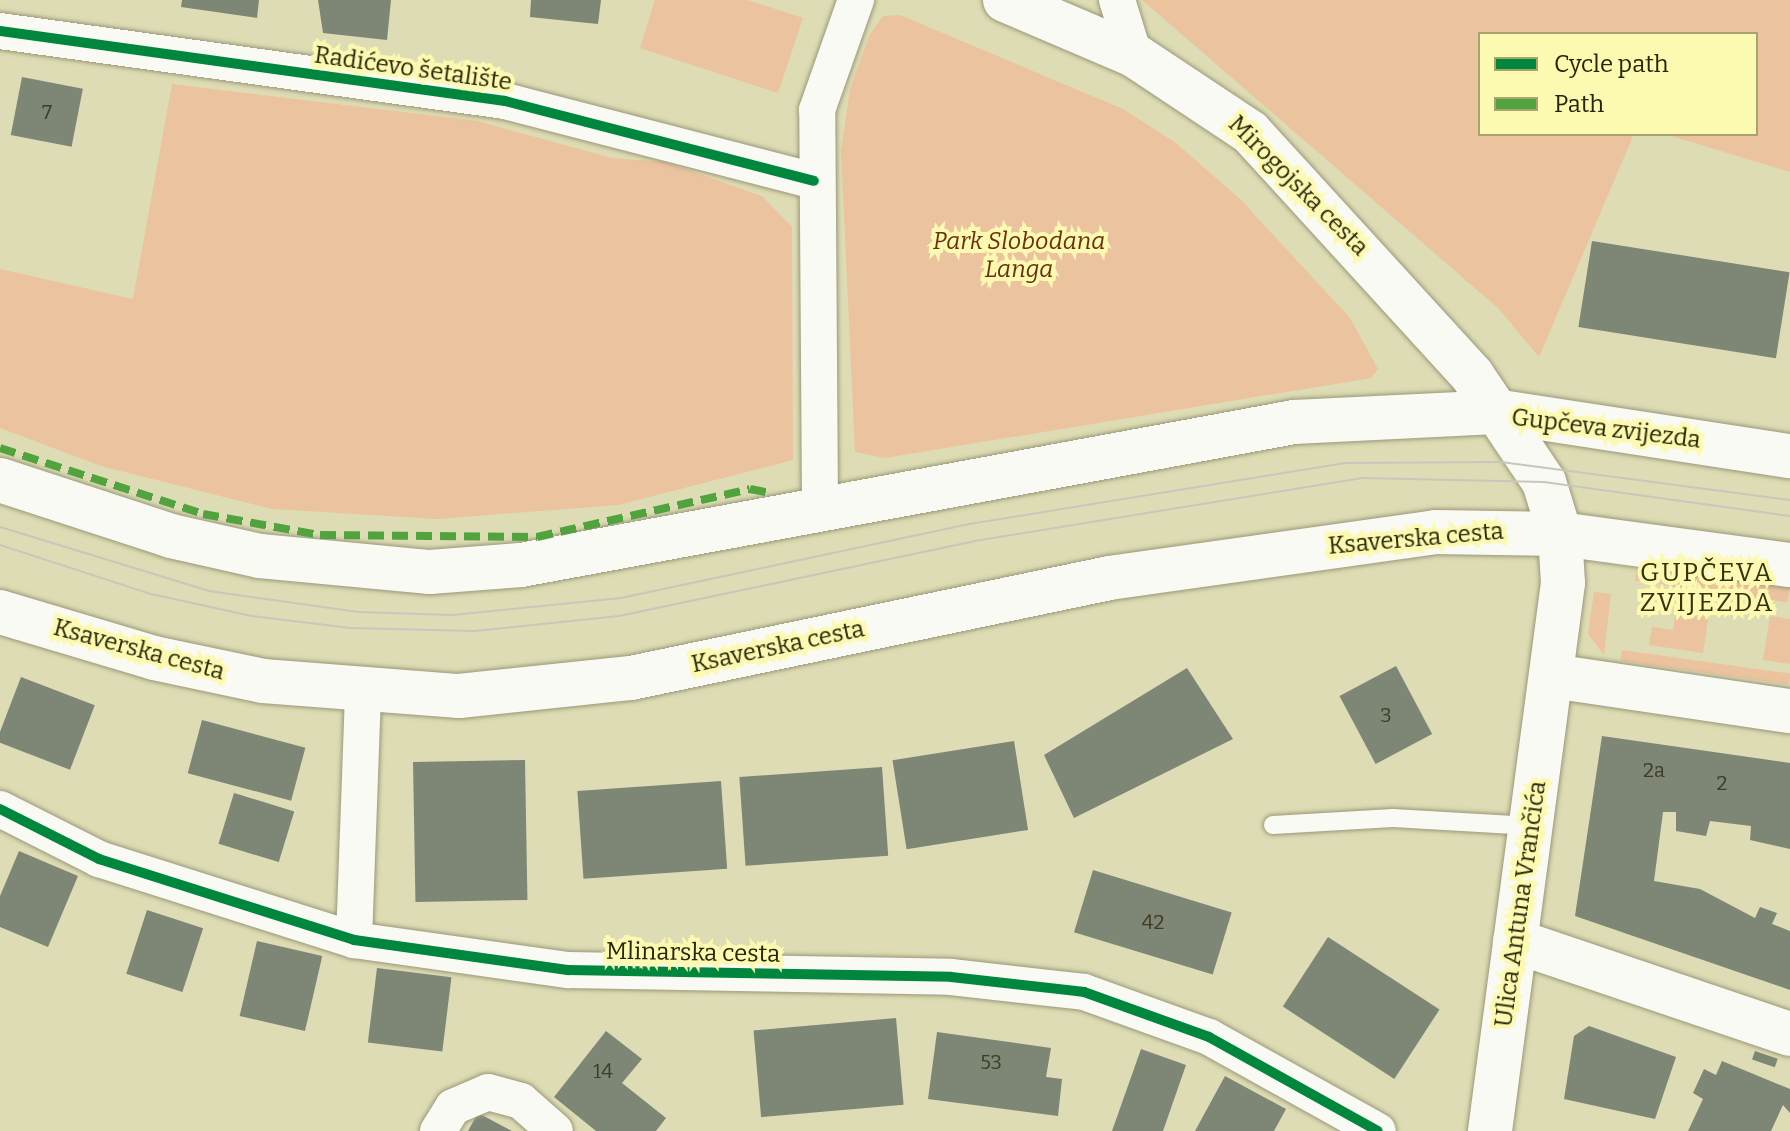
<!DOCTYPE html>
<html>
<head>
<meta charset="utf-8">
<style>
	body { margin:0 }
	#map { position:relative; width:1790px; height:1131px; overflow:hidden; background:#dedcb4; font-family:Bitter,serif }
	div>[style] { position:absolute }
	.green>* { inset:0; background:#ebc39f; transform-origin:0 0 }
	.building>* { inset:0; background:#7e8676; transform-origin:0 0 }
	.roads { filter:drop-shadow(0 0 2px #9a9879) drop-shadow(0 0 2px #9a9879) }
	.lane>* { height:18px; margin:-9px; padding:0 9px; transform-origin:9px; border-radius:9px; background:#fafaf4 }
	.street>* { height:36px; margin:-18px; padding:0 18px; transform-origin:18px; border-radius:18px; background:#fafaf4 }
	.secondary>* { height:44px; margin:-22px; padding:0 22px; transform-origin:22px; border-radius:22px; background:#fafaf4 }
	.tram>* { height:2px; margin:-1px; padding:0 1px; transform-origin:1px; border-radius:1px; background:#c7c7bb }
	.quiet>* { height:8px; margin-top:-4px; transform-origin:0; background:repeating-linear-gradient(90deg,#51a33e 0 16px,transparent 0 24px) }
	.cycleway>* { height:10px; margin:-5px; padding:0 5px; transform-origin:5px; border-radius:5px; background:#00873e }
	span { translate:-50% -50%; white-space:nowrap; text-align:center; line-height:1.15; -webkit-text-stroke:8px #fcf9b0; paint-order:stroke }
	.number-label { font-size:20px; color:#3d3e24 }
	.number-label span { -webkit-text-stroke-width:0 }
	.street-label { font-size:24px; color:#272608 }
	.park-label { font-size:24px; color:#6b300f; font-style:italic }
	.neighbourhood-label { font-size:26px; color:#35330d; letter-spacing:2px }
	.legend { position:absolute; left:1478px; top:32px; width:280px; height:104px; box-sizing:border-box; background:#fcf9b0; border:2px solid #a7a56d; margin:0; padding:10px 14px; list-style:none; font-size:24px; color:#272608 }
	.legend li { display:flex; align-items:center; gap:16px; height:40px }
	.legend b { width:40px; border:2px solid #a7a56d }
</style>
</head>
<body>
<div id="map">
	<div class="green">
		<i style="clip-path:polygon(655px 0,748px 0,803px 18px,778px 93px,640px 48px)"></i>
		<i style="clip-path:polygon(1142px 0,1790px 0,1790px 172px,1665px 134px,1756px 134px,1756px 34px,1480px 34px,1480px 134px,1634px 134px,1539px 357px,1499px 309px)"></i>
		<i style="clip-path:polygon(900px 15px,1123px 109px,1176px 143px,1240px 199px,1350px 318px,1378px 369px,1371px 378px,885px 458px,855px 452px,841px 151px,850px 89px,870px 34px,883px 16px)"></i>
		<i style="clip-path:polygon(172px 84px,477px 121px,612px 158px,665px 162px,762px 196px,792px 227px,793px 460px,618px 505px,437px 519px,272px 509px,101px 466px,0 428px,0 269px,133px 299px)"></i>
		<i style="left:1638px;top:560px;width:154px;height:21px;rotate:8deg"></i>
		<i style="clip-path:polygon(1594px 592px,1611px 594px,1604px 655px,1588px 634px)"></i>
		<i style="clip-path:polygon(1677px 602px,1710px 607px,1703px 653px,1649px 645px,1652px 627px,1673px 630px)"></i>
		<i style="clip-path:polygon(1770px 616px,1790px 619px,1790px 664px,1763px 660px)"></i>
		<i style="left:1622px;top:650px;width:170px;height:11px;rotate:8deg"></i>
	</div>
	<div class="building">
		<i style="clip-path:polygon(182px 0,259px 0,257px 18px,181px 7px)"></i>
		<i style="clip-path:polygon(318px 0,391px 0,387px 40px,323px 33px)"></i>
		<i style="clip-path:polygon(531px 0,601px 0,598px 24px,530px 17px)"></i>
		<i style="left:22px;top:77px;width:62px;height:59px;rotate:11deg"></i>
		<i style="left:1592px;top:241px;width:200px;height:87px;rotate:9deg"></i>
		<i style="left:1396px;top:666px;width:77px;height:64px;rotate:62deg"></i>
		<i style="clip-path:polygon(1187px 668px,1233px 739px,1074px 818px,1044px 755px)"></i>
		<i style="left:21px;top:677px;width:79px;height:69px;rotate:21deg"></i>
		<i style="left:202px;top:720px;width:107px;height:55px;rotate:15deg"></i>
		<i style="clip-path:polygon(1602px 736px,1790px 763px,1790px 849px,1750px 840px,1751px 826px,1710px 821px,1706px 836px,1676px 831px,1676px 812px,1663px 812px,1654px 881px,1700px 889px,1755px 918px,1760px 907px,1777px 913px,1772px 924px,1790px 931px,1790px 990px,1575px 916px)"></i>
		<i style="left:1014px;top:741px;width:90px;height:123px;rotate:81deg"></i>
		<i style="left:525px;top:760px;width:140px;height:112px;rotate:89deg"></i>
		<i style="left:882px;top:767px;width:89px;height:143px;rotate:86deg"></i>
		<i style="left:721px;top:781px;width:88px;height:144px;rotate:86deg"></i>
		<i style="left:234px;top:793px;width:63px;height:53px;rotate:17deg"></i>
		<i style="clip-path:polygon(19px 851px,78px 876px,48px 947px,0 927px,0 896px)"></i>
		<i style="left:1093px;top:870px;width:145px;height:65px;rotate:17deg"></i>
		<i style="left:147px;top:910px;width:59px;height:67px;rotate:18deg"></i>
		<i style="left:1328px;top:937px;width:133px;height:83px;rotate:33deg"></i>
		<i style="left:257px;top:941px;width:67px;height:77px;rotate:13deg"></i>
		<i style="left:377px;top:968px;width:75px;height:75px;rotate:7deg"></i>
		<i style="left:896px;top:1018px;width:87px;height:143px;rotate:85deg"></i>
		<i style="clip-path:polygon(1589px 1026px,1676px 1057px,1655px 1119px,1564px 1099px,1574px 1036px)"></i>
		<i style="clip-path:polygon(606px 1031px,642px 1059px,622px 1083px,666px 1118px,656px 1131px,596px 1131px,554px 1097px)"></i>
		<i style="clip-path:polygon(937px 1032px,1051px 1048px,1046px 1077px,1062px 1079px,1058px 1116px,928px 1099px)"></i>
		<i style="clip-path:polygon(1141px 1049px,1186px 1065px,1163px 1131px,1112px 1131px)"></i>
		<i style="left:1755px;top:1051px;width:24px;height:9px;rotate:19deg"></i>
		<i style="clip-path:polygon(1722px 1061px,1790px 1089px,1790px 1113px,1783px 1105px,1771px 1131px,1688px 1131px,1703px 1099px,1693px 1093px,1704px 1069px,1716px 1075px)"></i>
		<i style="clip-path:polygon(1225px 1076px,1286px 1109px,1274px 1131px,1195px 1131px)"></i>
		<i style="clip-path:polygon(478px 1113px,512px 1131px,468px 1131px)"></i>
	</div>
	<div class="roads">
		<div class="lane">
			<i style="left:1273px;top:825px;width:120px;rotate:-3.3deg"></i>
			<i style="left:1393px;top:818px;width:138px;rotate:3.3deg"></i>
		</div>
		<div class="street">
			<i style="left:1117px;top:0;width:58px;rotate:72.8deg"></i>
			<i style="left:0;top:31px;width:510px;rotate:7.89deg"></i>
			<i style="left:505px;top:101px;width:319px;rotate:14.5deg"></i>
			<i style="left:820px;top:504px;width:394px;rotate:-90.4deg"></i>
			<i style="left:817px;top:110px;width:117px;rotate:-70.5deg"></i>
			<i style="left:0;top:809px;width:111px;rotate:26.8deg"></i>
			<i style="left:99px;top:859px;width:268px;rotate:17.6deg"></i>
			<i style="left:354px;top:940px;width:216px;rotate:8deg"></i>
			<i style="left:568px;top:970px;width:383px;rotate:1deg"></i>
			<i style="left:951px;top:977px;width:134px;rotate:6.4deg"></i>
			<i style="left:1084px;top:992px;width:133px;rotate:19.8deg"></i>
			<i style="left:1209px;top:1037px;width:193px;rotate:29.1deg"></i>
			<i style="left:354px;top:940px;width:249px;rotate:-87.9deg"></i>
			<i style="left:438px;top:1131px;width:28px;rotate:-58deg"></i>
			<i style="left:453px;top:1107px;width:38px;rotate:-23deg"></i>
			<i style="left:488px;top:1092px;width:34px;rotate:15deg"></i>
			<i style="left:521px;top:1101px;width:45px;rotate:41.4deg"></i>
		</div>
		<div class="secondary">
			<i style="left:1005px;top:0;width:140px;rotate:23.1deg"></i>
			<i style="left:1134px;top:55px;width:139px;rotate:33.6deg"></i>
			<i style="left:1250px;top:132px;width:329px;rotate:47.6deg"></i>
			<i style="left:1472px;top:375px;width:129px;rotate:56.1deg"></i>
			<i style="left:1544px;top:482px;width:54px;rotate:72.9deg"></i>
			<i style="left:1560px;top:534px;width:49px;rotate:86.5deg"></i>
			<i style="left:1563px;top:583px;width:553px;rotate:97.59deg"></i>
			<i style="left:0;top:480px;width:180px;rotate:18.1deg"></i>
			<i style="left:171px;top:536px;width:91px;rotate:12.7deg"></i>
			<i style="left:260px;top:556px;width:171px;rotate:5.4deg"></i>
			<i style="left:430px;top:572px;width:91px;rotate:-4.4deg"></i>
			<i style="left:521px;top:565px;width:786px;rotate:-10.48deg"></i>
			<i style="left:1294px;top:422px;width:207px;rotate:-2.8deg"></i>
			<i style="left:1501px;top:412px;width:292px;rotate:8.7deg"></i>
			<i style="left:0;top:612px;width:161px;rotate:16.6deg"></i>
			<i style="left:154px;top:658px;width:111px;rotate:11.9deg"></i>
			<i style="left:263px;top:681px;width:197px;rotate:4.4deg"></i>
			<i style="left:459px;top:696px;width:173px;rotate:-6deg"></i>
			<i style="left:631px;top:678px;width:488px;rotate:-11.8deg"></i>
			<i style="left:1109px;top:578px;width:329px;rotate:-8deg"></i>
			<i style="left:1435px;top:532px;width:125px;rotate:0.9deg"></i>
			<i style="left:1560px;top:534px;width:232px;rotate:7.7deg"></i>
			<i style="left:1552px;top:676px;width:241px;rotate:8.4deg"></i>
			<i style="left:1515px;top:941px;width:290px;rotate:18.7deg"></i>
		</div>
	</div>
	<div class="tram">
		<i style="left:0;top:527px;width:219px;rotate:17deg"></i>
		<i style="left:209px;top:591px;width:151px;rotate:8deg"></i>
		<i style="left:359px;top:612px;width:93px;rotate:1.8deg"></i>
		<i style="left:452px;top:615px;width:170px;rotate:-5.7deg"></i>
		<i style="left:621px;top:598px;width:356px;rotate:-12deg"></i>
		<i style="left:969px;top:524px;width:380px;rotate:-9.2deg"></i>
		<i style="left:1344px;top:463px;width:157px;rotate:-0.4deg"></i>
		<i style="left:1501px;top:462px;width:291px;rotate:7.5deg"></i>
		<i style="left:0;top:545px;width:159px;rotate:18deg"></i>
		<i style="left:151px;top:594px;width:103px;rotate:12.3deg"></i>
		<i style="left:252px;top:616px;width:99px;rotate:7deg"></i>
		<i style="left:350px;top:628px;width:125px;rotate:1.4deg"></i>
		<i style="left:475px;top:631px;width:145px;rotate:-5.9deg"></i>
		<i style="left:619px;top:616px;width:363px;rotate:-11.9deg"></i>
		<i style="left:974px;top:541px;width:394px;rotate:-9.2deg"></i>
		<i style="left:1363px;top:478px;width:181px;rotate:1.3deg"></i>
		<i style="left:1544px;top:482px;width:248px;rotate:7.9deg"></i>
	</div>
	<div class="quiet">
		<i style="left:0;top:448px;width:213px;rotate:18deg"></i>
		<i style="left:203px;top:514px;width:119px;rotate:10.2deg"></i>
		<i style="left:320px;top:535px;width:217px;rotate:0.5deg"></i>
		<i style="left:537px;top:537px;width:218px;rotate:-12.7deg"></i>
		<i style="left:750px;top:489px;width:20px;rotate:11deg"></i>
	</div>
	<div class="cycleway">
		<i style="left:0;top:31px;width:510px;rotate:7.89deg"></i>
		<i style="left:505px;top:101px;width:319px;rotate:14.5deg"></i>
		<i style="left:0;top:809px;width:111px;rotate:26.8deg"></i>
		<i style="left:99px;top:859px;width:268px;rotate:17.6deg"></i>
		<i style="left:354px;top:940px;width:216px;rotate:8deg"></i>
		<i style="left:568px;top:970px;width:383px;rotate:1deg"></i>
		<i style="left:951px;top:977px;width:134px;rotate:6.4deg"></i>
		<i style="left:1084px;top:992px;width:133px;rotate:19.8deg"></i>
		<i style="left:1209px;top:1037px;width:193px;rotate:29.1deg"></i>
	</div>
	<div class="number-label">
		<span style="left:47px;top:112px">7</span>
		<span style="left:1386px;top:715px">3</span>
		<span style="left:1654px;top:770px">2a</span>
		<span style="left:1722px;top:783px">2</span>
		<span style="left:1153px;top:922px">42</span>
		<span style="left:991px;top:1062px">53</span>
		<span style="left:603px;top:1071px">14</span>
	</div>
	<div class="street-label">
		<span style="left:413px;top:69px;rotate:8deg">Radićevo šetalište</span>
		<span style="left:1298px;top:186px;rotate:45deg">Mirogojska cesta</span>
		<span style="left:1606px;top:429px;rotate:7deg">Gupčeva zvijezda</span>
		<span style="left:1416px;top:539px;rotate:-5deg">Ksaverska cesta</span>
		<span style="left:778px;top:647px;rotate:-12deg">Ksaverska cesta</span>
		<span style="left:139px;top:650px;rotate:15deg">Ksaverska cesta</span>
		<span style="left:1521px;top:904px;rotate:-82deg">Ulica Antuna Vrančića</span>
		<span style="left:693px;top:953px;rotate:1deg">Mlinarska cesta</span>
	</div>
	<div class="park-label">
		<span style="left:1019px;top:256px">Park Slobodana<br>Langa</span>
	</div>
	<div class="neighbourhood-label">
		<span style="left:1707px;top:588px">GUPČEVA<br>ZVIJEZDA</span>
	</div>
	<ul class="legend">
	<li><b style="height:10px;background:#00873e"></b>Cycle path</li>
	<li><b style="height:10px;background:#51a33e"></b>Path</li>
	</ul>
</div>
</body>
</html>
